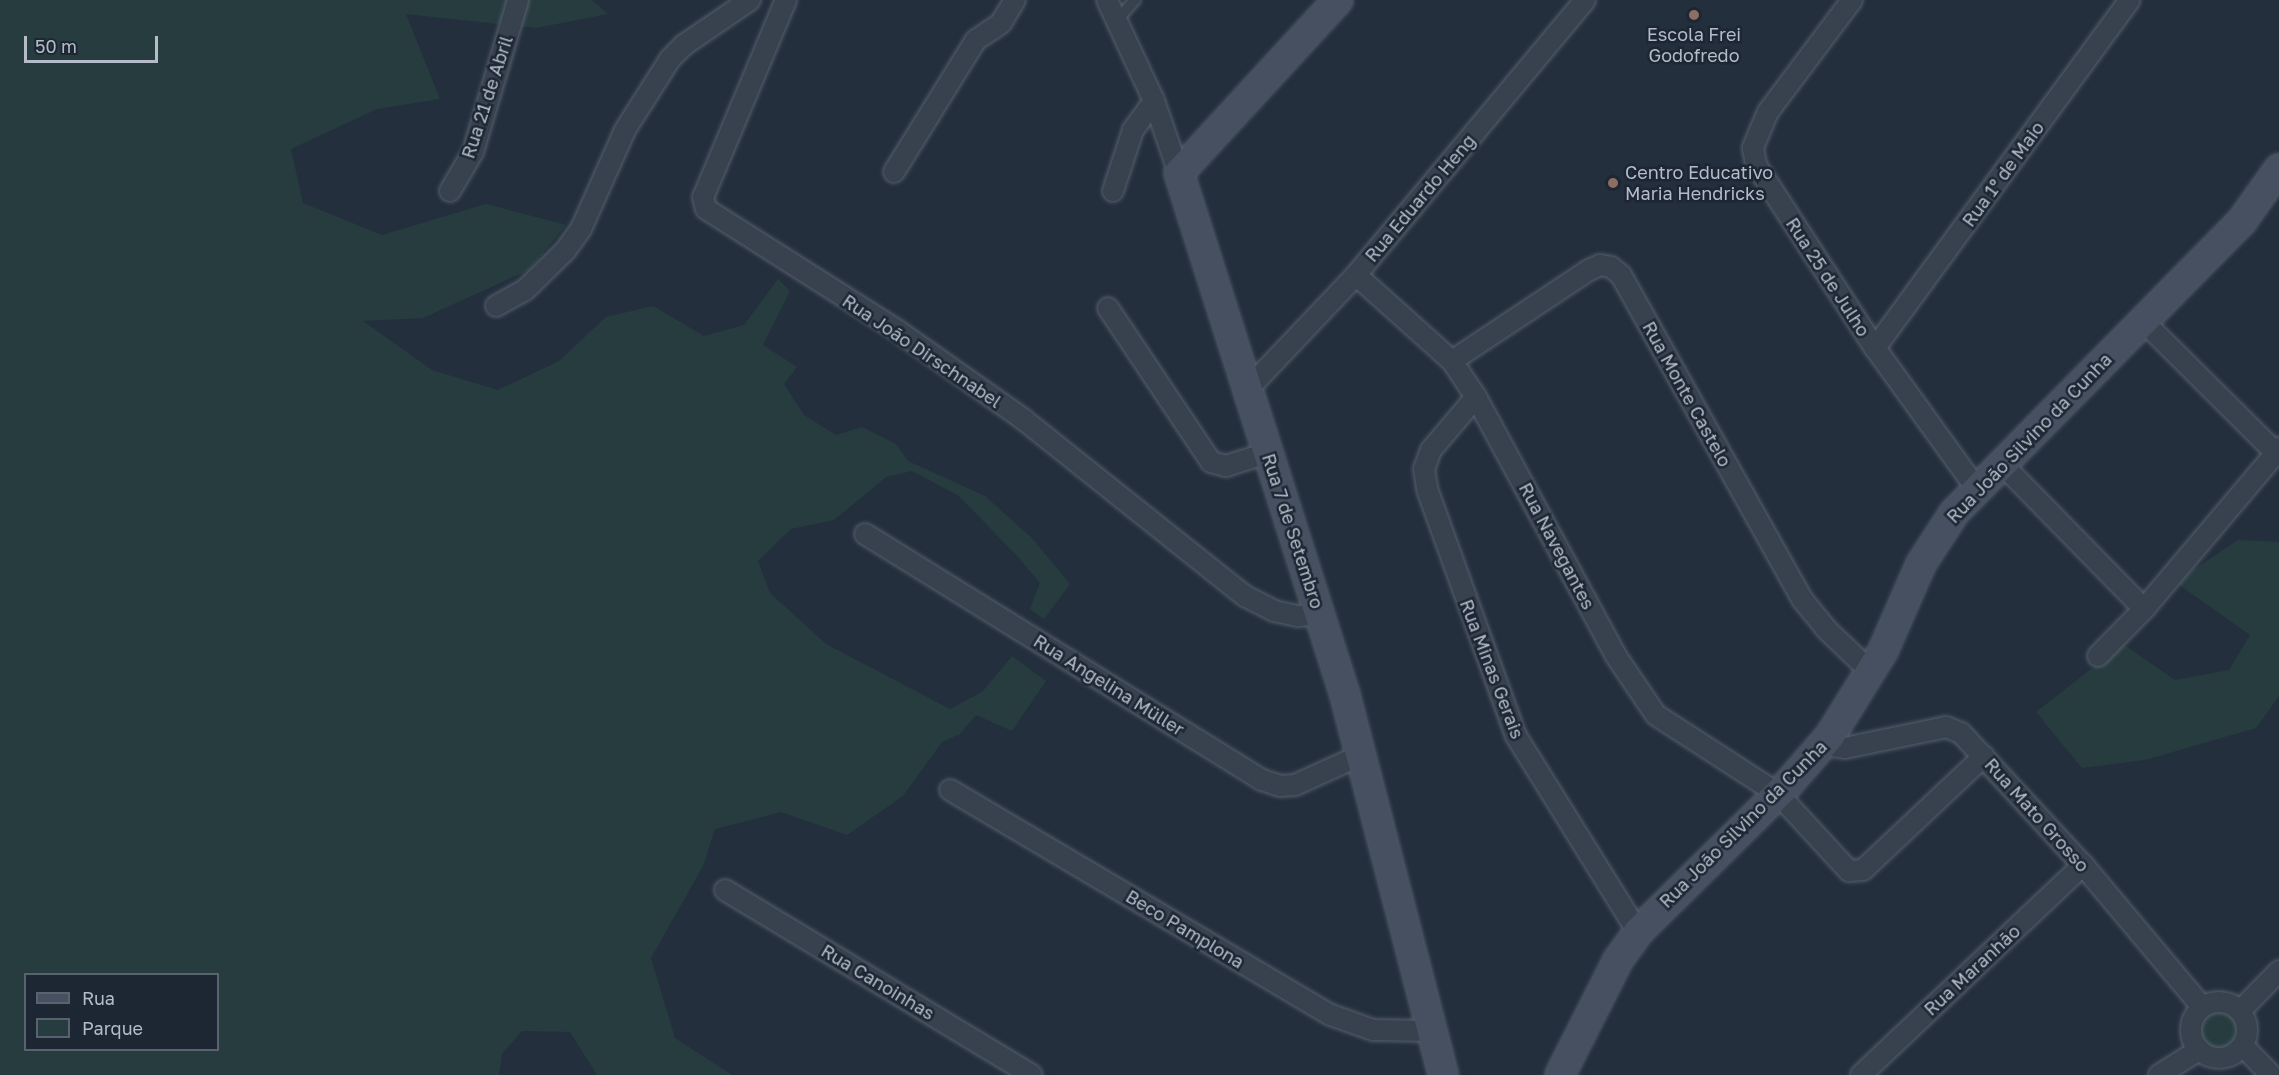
<!DOCTYPE html>
<html>
<head>
<meta charset="utf-8">
<style>
	body { margin:0 }
	#map { position:relative; width:2279px; height:1075px; overflow:hidden; background:#242f3e; font-family:"Golos Text",sans-serif }
	div>[style] { position:absolute }
	.green>* { inset:0; background:#263c3f }
	.round { border-radius:50% }
	.roads { filter:drop-shadow(0 0 2px #565f6c) drop-shadow(0 0 2px #565f6c) }
	.lane>* { height:10px; margin:-5px; padding:0 5px; transform-origin:5px; border-radius:5px; background:#38414e }
	.street>* { height:20px; margin:-10px; padding:0 10px; transform-origin:10px; border-radius:10px; background:#38414e }
	.street>.ring { margin:-10px; padding:0; box-sizing:content-box; background:none; border:20px solid #38414e; border-radius:50% }
	.secondary>* { height:28px; margin:-14px; padding:0 14px; transform-origin:14px; border-radius:14px; background:#465061 }
	.dots>* { width:16px; height:16px; translate:-50% -50%; box-sizing:border-box; border:3px solid #1d2633; border-radius:50% }
	span { translate:-50% -50%; white-space:nowrap; text-align:center; line-height:1.15; -webkit-text-stroke:5px #1d2633; paint-order:stroke }
	.poi-label { font-size:18px; color:#b4bcc9 }
	.left { translate:0 -50%; text-align:left }
	.street-label { font-size:18px; color:#b4bcc9 }
	.legend { position:absolute; left:24px; top:973px; width:195px; height:78px; box-sizing:border-box; background:#1d2633; border:2px solid #59626f; margin:0; padding:8px 10px; list-style:none; font-size:18px; color:#b4bcc9 }
	.legend li { display:flex; align-items:center; gap:12px; height:30px }
	.legend b { width:30px; border:2px solid #59626f }
	.scale { position:absolute; left:24px; top:36px; width:134px; height:27px; box-sizing:border-box; border:3px solid #b4bcc9; border-top:0; padding-left:8px; font-size:18px; line-height:21px; white-space:nowrap; color:#b4bcc9; -webkit-text-stroke:4px #1d2633; paint-order:stroke }
</style>
</head>
<body>
<div id="map">
	<div class="green">
		<i style="clip-path:polygon(evenodd,0 0,592px 0,608px 14px,536px 28px,406px 14px,440px 99px,377px 109px,291px 149px,303px 203px,382px 235px,486px 204px,566px 225px,529px 270px,423px 318px,363px 321px,432px 370px,498px 390px,559px 361px,606px 317px,653px 306px,704px 336px,744px 325px,778px 279px,790px 291px,763px 345px,797px 367px,784px 384px,804px 415px,836px 435px,862px 427px,896px 444px,908px 461px,985px 496px,1031px 537px,1070px 584px,1044px 619px,1030px 609px,1040px 583px,1019px 558px,959px 496px,912px 471px,886px 477px,834px 520px,791px 529px,758px 561px,770px 593px,826px 644px,950px 709px,982px 692px,1012px 656px,1046px 681px,1012px 731px,976px 715px,960px 734px,942px 742px,903px 796px,847px 835px,781px 812px,715px 829px,703px 866px,651px 958px,675px 1038px,732px 1075px,597px 1075px,570px 1032px,522px 1031px,502px 1054px,499px 1075px,0 1075px,0 0,26px 974px,218px 974px,218px 1050px,26px 1050px,26px 974px)"></i>
		<i style="clip-path:polygon(2238px 540px,2279px 542px,2279px 696px,2256px 728px,2145px 760px,2082px 768px,2036px 712px,2123px 644px,2175px 680px,2229px 670px,2250px 635px,2175px 582px)"></i>
		<i class="round" style="left:2198px;top:1010px;width:40px;height:40px"></i>
	</div>
	<div class="roads">
		<div class="lane">
			<i style="left:1117px;top:20px;width:27px;rotate:-48deg"></i>
		</div>
		<div class="street">
			<i style="left:786px;top:0;width:214px;rotate:112.8deg"></i>
			<i style="left:703px;top:197px;width:12px;rotate:76deg"></i>
			<i style="left:706px;top:209px;width:227px;rotate:32.4deg"></i>
			<i style="left:898px;top:331px;width:153px;rotate:35.1deg"></i>
			<i style="left:1023px;top:419px;width:284px;rotate:38.6deg"></i>
			<i style="left:1245px;top:596px;width:33px;rotate:27deg"></i>
			<i style="left:1274px;top:611px;width:25px;rotate:12deg"></i>
			<i style="left:1298px;top:616px;width:23px;rotate:-5deg"></i>
			<i style="left:1107px;top:0;width:111px;rotate:65deg"></i>
			<i style="left:1154px;top:101px;width:76px;rotate:70.9deg"></i>
			<i style="left:1852px;top:0;width:140px;rotate:126.9deg"></i>
			<i style="left:1768px;top:112px;width:39px;rotate:113deg"></i>
			<i style="left:1753px;top:148px;width:17px;rotate:80deg"></i>
			<i style="left:1756px;top:165px;width:218px;rotate:57deg"></i>
			<i style="left:1875px;top:348px;width:173px;rotate:54.2deg"></i>
			<i style="left:894px;top:172px;width:155px;rotate:-58.2deg"></i>
			<i style="left:976px;top:40px;width:30px;rotate:-34deg"></i>
			<i style="left:1001px;top:23px;width:27px;rotate:-59deg"></i>
			<i style="left:450px;top:191px;width:45px;rotate:-59.5deg"></i>
			<i style="left:473px;top:152px;width:159px;rotate:-73.5deg"></i>
			<i style="left:1113px;top:191px;width:64px;rotate:-71.8deg"></i>
			<i style="left:1133px;top:130px;width:36px;rotate:-54deg"></i>
			<i style="left:1356px;top:275px;width:129px;rotate:41.9deg"></i>
			<i style="left:1452px;top:361px;width:43px;rotate:56.3deg"></i>
			<i style="left:1476px;top:397px;width:294px;rotate:61.6deg"></i>
			<i style="left:1616px;top:656px;width:71px;rotate:55.9deg"></i>
			<i style="left:1656px;top:715px;width:145px;rotate:32.9deg"></i>
			<i style="left:1778px;top:794px;width:105px;rotate:47.3deg"></i>
			<i style="left:1849px;top:871px;width:14px;rotate:-4deg"></i>
			<i style="left:1863px;top:870px;width:166px;rotate:-43.3deg"></i>
			<i style="left:496px;top:306px;width:33px;rotate:-29deg"></i>
			<i style="left:525px;top:290px;width:56px;rotate:-44.3deg"></i>
			<i style="left:565px;top:251px;width:27px;rotate:-54deg"></i>
			<i style="left:581px;top:229px;width:108px;rotate:-66deg"></i>
			<i style="left:625px;top:130px;width:84px;rotate:-57.6deg"></i>
			<i style="left:670px;top:59px;width:20px;rotate:-45deg"></i>
			<i style="left:684px;top:45px;width:80px;rotate:-34.3deg"></i>
			<i style="left:1108px;top:308px;width:185px;rotate:56.2deg"></i>
			<i style="left:1211px;top:462px;width:16px;rotate:15deg"></i>
			<i style="left:1226px;top:466px;width:43px;rotate:-17.6deg"></i>
			<i style="left:2142px;top:320px;width:189px;rotate:44.8deg"></i>
			<i style="left:2276px;top:453px;width:6px;rotate:-59deg"></i>
			<i style="left:1875px;top:348px;width:431px;rotate:-53.8deg"></i>
			<i style="left:1452px;top:361px;width:164px;rotate:-33.6deg"></i>
			<i style="left:1589px;top:270px;width:12px;rotate:-24deg"></i>
			<i style="left:1600px;top:265px;width:11px;rotate:10deg"></i>
			<i style="left:1611px;top:267px;width:13px;rotate:39deg"></i>
			<i style="left:1621px;top:275px;width:371px;rotate:60.8deg"></i>
			<i style="left:1802px;top:599px;width:38px;rotate:51deg"></i>
			<i style="left:1826px;top:629px;width:62px;rotate:43.7deg"></i>
			<i style="left:1247px;top:390px;width:158px;rotate:-46.5deg"></i>
			<i style="left:1356px;top:275px;width:358px;rotate:-50.2deg"></i>
			<i style="left:1476px;top:397px;width:70px;rotate:130.3deg"></i>
			<i style="left:1431px;top:450px;width:20px;rotate:110deg"></i>
			<i style="left:1424px;top:469px;width:20px;rotate:81deg"></i>
			<i style="left:1427px;top:489px;width:263px;rotate:70.2deg"></i>
			<i style="left:1516px;top:736px;width:231px;rotate:58.1deg"></i>
			<i style="left:2001px;top:463px;width:204px;rotate:45.6deg"></i>
			<i style="left:2144px;top:609px;width:204px;rotate:-49.8deg"></i>
			<i style="left:865px;top:534px;width:467px;rotate:31.8deg"></i>
			<i style="left:1262px;top:780px;width:19px;rotate:18deg"></i>
			<i style="left:1280px;top:786px;width:15px;rotate:-4deg"></i>
			<i style="left:1295px;top:785px;width:72px;rotate:-24.4deg"></i>
			<i style="left:2098px;top:656px;width:66px;rotate:-45.6deg"></i>
			<i style="left:1824px;top:745px;width:21px;rotate:8deg"></i>
			<i style="left:1845px;top:748px;width:103px;rotate:-11.7deg"></i>
			<i style="left:1946px;top:727px;width:16px;rotate:22deg"></i>
			<i style="left:1961px;top:733px;width:180px;rotate:47.3deg"></i>
			<i style="left:2083px;top:865px;width:185px;rotate:50deg"></i>
			<i style="left:950px;top:790px;width:442px;rotate:30.6deg"></i>
			<i style="left:1331px;top:1015px;width:45px;rotate:19.7deg"></i>
			<i style="left:1373px;top:1030px;width:59px;rotate:1deg"></i>
			<i style="left:725px;top:890px;width:358px;rotate:31.1deg"></i>
			<i class="ring" style="left:2191px;top:1002px;width:36px;height:36px"></i>
			<i style="left:2240px;top:1011px;width:56px;rotate:-45.7deg"></i>
			<i style="left:2243px;top:1046px;width:40px;rotate:46deg"></i>
			<i style="left:1861px;top:1075px;width:306px;rotate:-43.4deg"></i>
			<i style="left:2159px;top:1075px;width:47px;rotate:-32deg"></i>
		</div>
		<div class="secondary">
			<i style="left:1338px;top:0;width:235px;rotate:132.6deg"></i>
			<i style="left:1179px;top:173px;width:548px;rotate:72.36deg"></i>
			<i style="left:1345px;top:695px;width:392px;rotate:75.5deg"></i>
			<i style="left:1560px;top:1075px;width:129px;rotate:-63.2deg"></i>
			<i style="left:1618px;top:960px;width:34px;rotate:-54deg"></i>
			<i style="left:1638px;top:932px;width:212px;rotate:-44.6deg"></i>
			<i style="left:1789px;top:783px;width:62px;rotate:-48.9deg"></i>
			<i style="left:1830px;top:736px;width:100px;rotate:-58.1deg"></i>
			<i style="left:1883px;top:651px;width:95px;rotate:-66.4deg"></i>
			<i style="left:1921px;top:564px;width:61px;rotate:-57.1deg"></i>
			<i style="left:1954px;top:513px;width:410px;rotate:-45.4deg"></i>
			<i style="left:2242px;top:221px;width:64px;rotate:-54.6deg"></i>
		</div>
	</div>
	<div class="dots">
		<i style="left:1694px;top:15px;background:#8d6e63"></i>
		<i style="left:1613px;top:183px;background:#8d6e63"></i>
	</div>
	<div class="poi-label">
		<span style="left:1694px;top:45px">Escola Frei<br>Godofredo</span>
		<span class="left" style="left:1625px;top:183px">Centro Educativo<br>Maria Hendricks</span>
	</div>
	<div class="street-label">
		<span style="left:487px;top:97px;rotate:-72deg">Rua 21 de Abril</span>
		<span style="left:2003px;top:174px;rotate:-54deg">Rua 1º de Maio</span>
		<span style="left:1420px;top:198px;rotate:-50deg">Rua Eduardo Heng</span>
		<span style="left:1828px;top:277px;rotate:57deg">Rua 25 de Julho</span>
		<span style="left:922px;top:351px;rotate:34deg">Rua João Dirschnabel</span>
		<span style="left:1687px;top:394px;rotate:61deg">Rua Monte Castelo</span>
		<span style="left:2029px;top:438px;rotate:-46deg">Rua João Silvino da Cunha</span>
		<span style="left:1293px;top:531px;rotate:72deg">Rua 7 de Setembro</span>
		<span style="left:1557px;top:546px;rotate:62deg">Rua Navegantes</span>
		<span style="left:1492px;top:669px;rotate:69deg">Rua Minas Gerais</span>
		<span style="left:1109px;top:685px;rotate:32deg">Rua Angelina Müller</span>
		<span style="left:2037px;top:815px;rotate:48deg">Rua Mato Grosso</span>
		<span style="left:1743px;top:824px;rotate:-45deg">Rua João Silvino da Cunha</span>
		<span style="left:1185px;top:929px;rotate:31deg">Beco Pamplona</span>
		<span style="left:1972px;top:970px;rotate:-43deg">Rua Maranhão</span>
		<span style="left:878px;top:982px;rotate:31deg">Rua Canoinhas</span>
	</div>
	<ul class="legend">
	<li><b style="height:8px;background:#465061"></b>Rua</li>
	<li><b style="height:16px;background:#263c3f"></b>Parque</li>
	</ul>
	<div class="scale">50 m</div>
</div>
</body>
</html>
